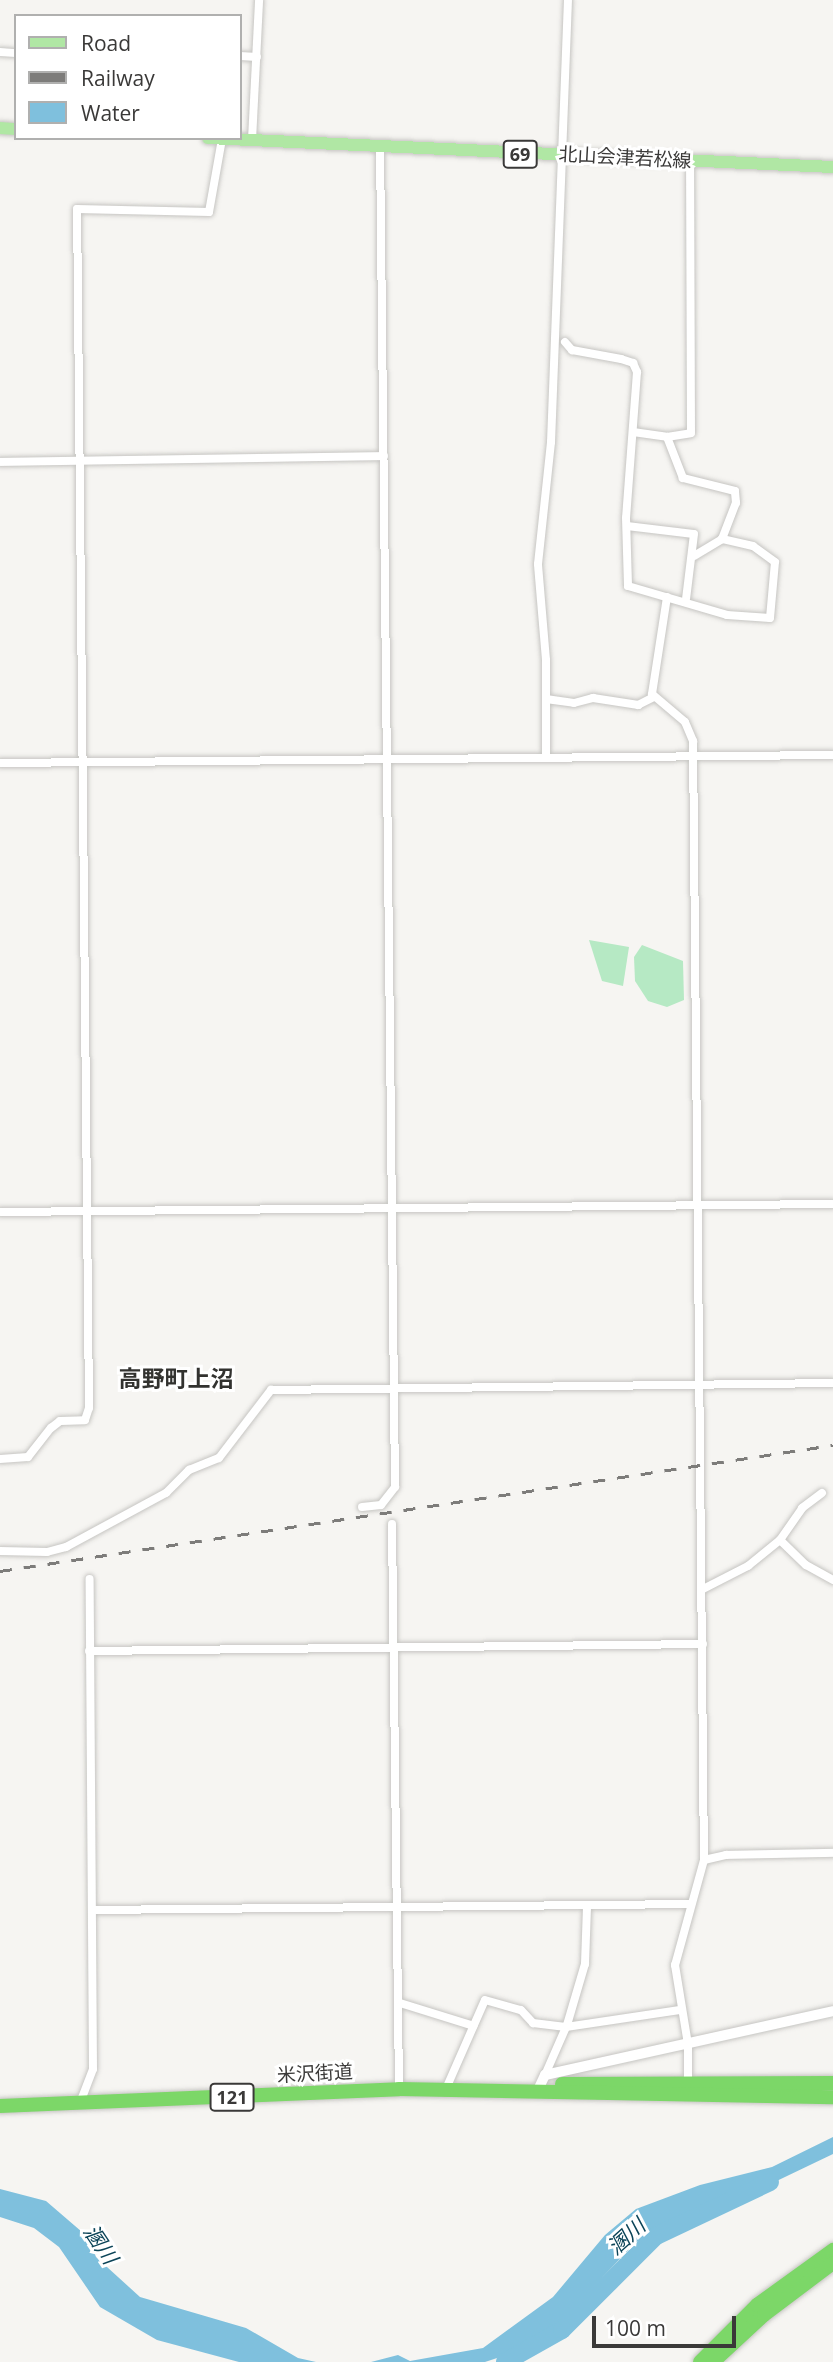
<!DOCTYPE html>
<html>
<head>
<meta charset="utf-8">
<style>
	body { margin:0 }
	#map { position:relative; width:833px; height:2362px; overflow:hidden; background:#f6f5f2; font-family:"Open Sans","Noto Sans JP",sans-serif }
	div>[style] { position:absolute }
	.green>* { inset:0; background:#b6e9c4 }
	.water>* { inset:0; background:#7fc0dd }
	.river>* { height:18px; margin:-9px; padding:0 9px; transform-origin:9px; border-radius:9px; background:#7fc0dd }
	.roads { filter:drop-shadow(0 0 2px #c6c5c2) drop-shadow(0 0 2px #c6c5c2) }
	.street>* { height:8px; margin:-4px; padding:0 4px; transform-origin:4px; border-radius:4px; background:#fff }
	.secondary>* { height:10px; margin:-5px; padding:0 5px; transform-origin:5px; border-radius:5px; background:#fff }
	.primary>* { height:12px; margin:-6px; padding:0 6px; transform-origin:6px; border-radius:6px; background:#b0e7a4 }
	.highway>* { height:14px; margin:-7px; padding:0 7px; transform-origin:7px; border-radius:7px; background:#7cd768 }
	.rail>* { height:2.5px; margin-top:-1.25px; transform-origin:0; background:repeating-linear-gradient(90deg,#7d7c7a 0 12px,transparent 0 24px) }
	span { translate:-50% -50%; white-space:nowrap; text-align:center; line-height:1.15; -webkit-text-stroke:6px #fff; paint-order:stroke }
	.shield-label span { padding:2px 5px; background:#fff; border:2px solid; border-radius:5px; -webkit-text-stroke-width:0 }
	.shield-label { font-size:18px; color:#3a3938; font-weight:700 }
	.street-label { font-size:19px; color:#3a3938 }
	.water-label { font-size:21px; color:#0b4458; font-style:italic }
	.quarter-label { font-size:23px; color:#32322f; font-weight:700 }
	.legend { position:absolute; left:14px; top:14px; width:228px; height:126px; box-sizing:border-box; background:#fff; border:2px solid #b0b0af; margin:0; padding:9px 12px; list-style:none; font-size:21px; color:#3a3938 }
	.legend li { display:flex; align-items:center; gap:14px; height:35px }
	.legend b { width:35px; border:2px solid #b0b0af }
	.scale { position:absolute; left:592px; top:2316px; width:144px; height:32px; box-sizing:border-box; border:4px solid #3a3938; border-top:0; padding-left:9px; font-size:21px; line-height:24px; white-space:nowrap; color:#3a3938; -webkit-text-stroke:5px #fff; paint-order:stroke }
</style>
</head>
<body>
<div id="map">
	<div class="green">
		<i style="clip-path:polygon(589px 940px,629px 947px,623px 986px,602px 981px)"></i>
		<i style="clip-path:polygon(642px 945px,683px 961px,684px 1000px,667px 1007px,648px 1001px,635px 981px,634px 957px)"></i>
	</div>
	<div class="water">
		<i style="clip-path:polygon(833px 2137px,833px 2154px,760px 2189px,716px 2201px,635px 2243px,559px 2323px,515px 2352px,485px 2362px,371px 2362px,398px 2355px,410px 2361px,483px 2348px,553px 2297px,605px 2235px,636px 2209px,700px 2185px,772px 2167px)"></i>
		<i style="clip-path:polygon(0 2189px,46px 2201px,89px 2238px,96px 2257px,140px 2297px,246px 2328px,298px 2358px,316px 2362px,239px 2362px,157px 2340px,100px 2307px,59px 2247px,34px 2228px,0 2217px)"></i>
	</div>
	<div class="river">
		<i style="left:505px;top:2362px;width:65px;rotate:-29.3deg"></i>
		<i style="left:562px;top:2330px;width:133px;rotate:-45deg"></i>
		<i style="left:656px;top:2236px;width:126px;rotate:-25.3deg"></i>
	</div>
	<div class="roads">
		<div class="street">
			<i style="left:0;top:52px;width:16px;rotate:4deg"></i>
			<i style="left:240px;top:56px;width:17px;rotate:3deg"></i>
			<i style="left:252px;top:140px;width:140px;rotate:-87.1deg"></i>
			<i style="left:565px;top:342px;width:11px;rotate:49deg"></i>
			<i style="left:572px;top:350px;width:50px;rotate:10.4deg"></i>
			<i style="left:621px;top:359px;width:13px;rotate:18deg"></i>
			<i style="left:633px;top:363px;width:10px;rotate:66deg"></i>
			<i style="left:637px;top:372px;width:146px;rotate:94.3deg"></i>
			<i style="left:626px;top:518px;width:68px;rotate:88.3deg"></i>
			<i style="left:628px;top:586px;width:103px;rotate:16.3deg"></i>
			<i style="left:727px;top:615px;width:43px;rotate:4deg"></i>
			<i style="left:770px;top:618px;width:56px;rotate:-84.9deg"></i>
			<i style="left:775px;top:562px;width:27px;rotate:-144deg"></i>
			<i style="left:753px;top:546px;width:32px;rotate:-167deg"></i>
			<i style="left:722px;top:539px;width:39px;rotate:-69deg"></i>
			<i style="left:736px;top:503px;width:12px;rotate:-95deg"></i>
			<i style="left:735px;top:491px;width:54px;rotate:-166deg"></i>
			<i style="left:683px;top:478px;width:44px;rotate:-111.3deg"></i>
			<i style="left:633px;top:432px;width:34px;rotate:8deg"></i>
			<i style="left:667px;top:437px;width:24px;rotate:-9deg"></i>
			<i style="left:691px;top:433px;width:272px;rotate:-90.2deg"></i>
			<i style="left:0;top:462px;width:384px;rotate:-0.9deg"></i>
			<i style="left:627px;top:526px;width:67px;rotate:6.8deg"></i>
			<i style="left:694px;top:534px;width:65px;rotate:97deg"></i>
			<i style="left:694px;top:556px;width:33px;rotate:-31deg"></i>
			<i style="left:667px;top:597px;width:98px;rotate:98.8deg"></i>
			<i style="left:652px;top:694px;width:43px;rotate:40.3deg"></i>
			<i style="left:685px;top:722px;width:21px;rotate:67deg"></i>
			<i style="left:693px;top:741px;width:1119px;rotate:89.44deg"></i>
			<i style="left:704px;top:1860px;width:109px;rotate:105.4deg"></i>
			<i style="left:675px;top:1965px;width:80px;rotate:80.7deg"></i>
			<i style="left:688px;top:2044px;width:41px;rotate:90deg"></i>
			<i style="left:546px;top:699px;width:28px;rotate:8deg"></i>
			<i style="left:574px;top:703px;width:20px;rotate:-15deg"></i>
			<i style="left:593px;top:698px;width:46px;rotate:8.8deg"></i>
			<i style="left:638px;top:705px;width:18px;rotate:-27deg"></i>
			<i style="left:546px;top:758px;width:98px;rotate:-90deg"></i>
			<i style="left:546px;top:660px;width:96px;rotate:-94.8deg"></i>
			<i style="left:538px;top:564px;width:123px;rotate:-83.9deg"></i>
			<i style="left:551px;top:442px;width:442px;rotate:-87.8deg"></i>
			<i style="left:0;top:763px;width:833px;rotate:-0.55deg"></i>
			<i style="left:0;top:1212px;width:833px;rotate:-0.55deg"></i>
			<i style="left:0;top:1459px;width:28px;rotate:-4deg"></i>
			<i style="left:28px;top:1457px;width:37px;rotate:-52deg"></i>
			<i style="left:51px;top:1428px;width:11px;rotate:-38deg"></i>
			<i style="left:60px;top:1421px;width:25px;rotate:-2deg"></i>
			<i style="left:85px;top:1420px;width:13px;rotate:-72deg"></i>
			<i style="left:89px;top:1408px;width:1199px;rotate:-90.57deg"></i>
			<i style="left:77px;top:209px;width:132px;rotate:1.3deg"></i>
			<i style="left:209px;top:212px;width:74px;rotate:-79.9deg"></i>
			<i style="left:362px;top:1507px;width:19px;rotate:-6deg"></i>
			<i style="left:381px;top:1505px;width:23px;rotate:-52deg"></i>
			<i style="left:395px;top:1487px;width:1341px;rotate:-90.64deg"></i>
			<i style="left:392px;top:1524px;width:565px;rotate:89.29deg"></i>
			<i style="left:780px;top:1540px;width:39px;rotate:-55deg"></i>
			<i style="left:802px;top:1508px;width:25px;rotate:-37deg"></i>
			<i style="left:0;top:1551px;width:47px;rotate:1.2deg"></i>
			<i style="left:47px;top:1552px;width:20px;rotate:-15deg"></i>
			<i style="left:66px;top:1547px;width:114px;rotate:-28.4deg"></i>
			<i style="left:166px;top:1493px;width:33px;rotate:-45deg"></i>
			<i style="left:189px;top:1470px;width:32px;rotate:-22deg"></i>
			<i style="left:219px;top:1458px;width:86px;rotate:-52.6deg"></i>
			<i style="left:271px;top:1390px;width:562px;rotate:-0.71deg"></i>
			<i style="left:703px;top:1589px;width:51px;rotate:-27.1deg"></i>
			<i style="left:748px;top:1566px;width:41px;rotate:-39.1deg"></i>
			<i style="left:780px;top:1540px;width:36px;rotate:44deg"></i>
			<i style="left:806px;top:1565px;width:31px;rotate:29deg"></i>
			<i style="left:89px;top:1651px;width:614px;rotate:-0.65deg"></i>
			<i style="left:704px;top:1860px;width:23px;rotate:-13deg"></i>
			<i style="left:726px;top:1855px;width:107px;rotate:-1.1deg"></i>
			<i style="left:92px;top:1910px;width:599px;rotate:-0.57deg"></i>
			<i style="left:400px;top:2003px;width:77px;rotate:17.3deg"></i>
			<i style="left:545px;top:2075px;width:55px;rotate:-66.3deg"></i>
			<i style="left:567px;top:2025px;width:64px;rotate:-73.6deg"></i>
			<i style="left:585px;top:1964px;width:58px;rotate:-88deg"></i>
			<i style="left:445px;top:2091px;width:99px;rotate:-66.3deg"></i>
			<i style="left:485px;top:2000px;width:37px;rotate:16deg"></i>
			<i style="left:521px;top:2010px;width:18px;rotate:47deg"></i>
			<i style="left:533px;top:2023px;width:33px;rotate:7deg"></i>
			<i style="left:566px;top:2027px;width:115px;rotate:-8.5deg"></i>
			<i style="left:80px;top:2103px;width:36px;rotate:-69deg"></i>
			<i style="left:93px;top:2069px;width:490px;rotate:-90.4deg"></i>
		</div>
		<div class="secondary">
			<i style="left:537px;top:2092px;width:19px;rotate:-65deg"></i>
			<i style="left:545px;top:2075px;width:295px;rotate:-12.5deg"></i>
		</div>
		<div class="primary">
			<i style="left:0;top:128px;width:16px;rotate:4deg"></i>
			<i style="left:208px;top:138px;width:626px;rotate:2.66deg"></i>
		</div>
		<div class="highway">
			<i style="left:562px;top:2084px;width:271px;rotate:-0.2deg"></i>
			<i style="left:0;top:2106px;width:399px;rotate:-2.4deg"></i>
			<i style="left:399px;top:2089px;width:434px;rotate:1.1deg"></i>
			<i style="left:700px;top:2362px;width:81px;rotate:-45deg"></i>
			<i style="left:757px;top:2305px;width:94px;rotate:-35.9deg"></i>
			<i style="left:713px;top:2362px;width:69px;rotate:-42.7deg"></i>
			<i style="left:764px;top:2315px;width:86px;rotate:-37deg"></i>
		</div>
	</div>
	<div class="rail">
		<i style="left:0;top:1571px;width:842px;rotate:-8.6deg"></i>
	</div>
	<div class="shield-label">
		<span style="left:520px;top:154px">69</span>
		<span style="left:232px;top:2097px">121</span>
	</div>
	<div class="street-label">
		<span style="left:625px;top:158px;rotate:3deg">北山会津若松線</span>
		<span style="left:315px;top:2074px;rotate:-3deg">米沢街道</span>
	</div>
	<div class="water-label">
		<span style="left:626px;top:2236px;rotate:-42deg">溷川</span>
		<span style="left:101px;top:2244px;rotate:56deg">溷川</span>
	</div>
	<div class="quarter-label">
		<span style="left:176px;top:1378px">高野町上沼</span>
	</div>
	<ul class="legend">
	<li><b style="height:9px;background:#b0e7a4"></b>Road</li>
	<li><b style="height:9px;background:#7d7c7a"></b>Railway</li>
	<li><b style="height:19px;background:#7fc0dd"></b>Water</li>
	</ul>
	<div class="scale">100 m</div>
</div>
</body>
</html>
